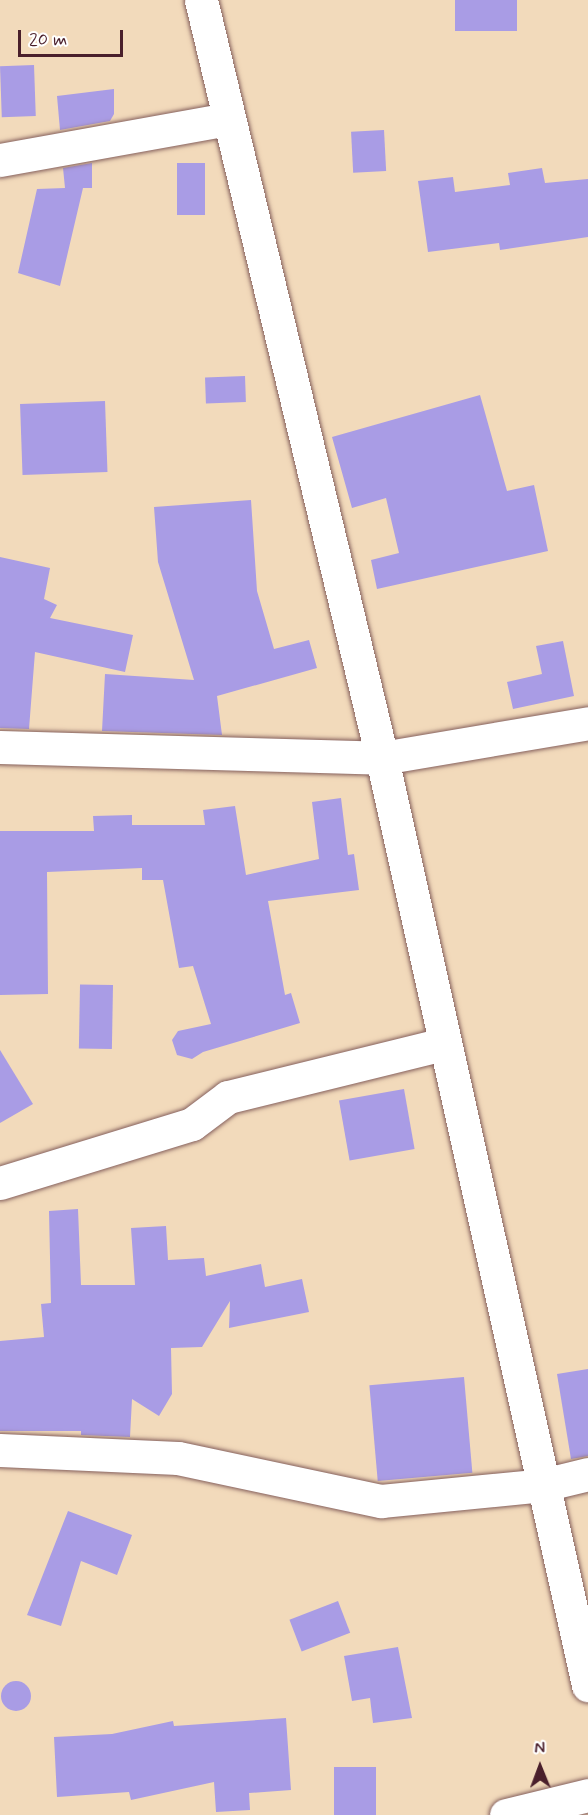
<!DOCTYPE html>
<html>
<head>
<meta charset="utf-8">
<style>
	body { margin:0 }
	#map { position:relative; width:588px; height:1815px; overflow:hidden; background:#f2dabb; font-family:Mynerve,sans-serif }
	div>[style] { position:absolute }
	.building>* { inset:0; background:#a99ce5; transform-origin:0 0 }
	.round { border-radius:50% }
	.roads { filter:drop-shadow(0 0 2px #85605d) drop-shadow(0 0 2px #85605d) }
	.minor>* { height:33px; margin:-16.5px; padding:0 16.5px; transform-origin:16.5px; border-radius:16.5px; background:#fff }
	span { translate:-50% -50%; white-space:nowrap; text-align:center; line-height:1.15; -webkit-text-stroke:6px #fff; paint-order:stroke }
	.north { position:absolute; left:510px; top:1737px; width:60px; height:60px; -webkit-text-stroke:4px #fff; paint-order:stroke; rotate:359deg; font-size:16px; font-weight:700; line-height:24px; text-align:center; color:#4a1f2b }
	.north::after { content:''; display:block; margin:auto; width:21px; height:27px; background:#4a1f2b; clip-path:polygon(50% 0,100% 100%,50% 72%,0 100%) }
	.scale { position:absolute; left:18px; top:30px; width:105px; height:27px; box-sizing:border-box; border:3px solid #4a1f2b; border-top:0; padding-left:8px; font-size:18px; line-height:21px; white-space:nowrap; color:#4a1f2b; -webkit-text-stroke:4px #fff; paint-order:stroke }
</style>
</head>
<body>
<div id="map">
	<div class="building">
		<i style="left:455px;top:0;width:62px;height:31px"></i>
		<i style="left:34px;top:65px;width:51px;height:34px;rotate:88deg"></i>
		<i style="clip-path:polygon(114px 89px,114px 114px,110px 121px,60px 130px,57px 96px)"></i>
		<i style="left:384px;top:130px;width:41px;height:33px;rotate:87deg"></i>
		<i style="clip-path:polygon(92px 163px,92px 188px,83px 188px,60px 286px,18px 273px,37px 189px,65px 188px,63px 168px)"></i>
		<i style="left:177px;top:163px;width:28px;height:52px"></i>
		<i style="clip-path:polygon(542px 168px,545px 183px,588px 179px,588px 237px,500px 250px,499px 243px,428px 252px,418px 181px,453px 177px,455px 192px,510px 185px,508px 173px)"></i>
		<i style="left:245px;top:376px;width:26px;height:40px;rotate:88deg"></i>
		<i style="clip-path:polygon(480px 395px,507px 491px,534px 485px,548px 551px,377px 589px,371px 560px,399px 553px,386px 498px,352px 508px,332px 437px)"></i>
		<i style="left:105px;top:401px;width:71px;height:85px;rotate:88deg"></i>
		<i style="clip-path:polygon(251px 500px,257px 591px,274px 649px,309px 640px,317px 668px,217px 696px,222px 735px,102px 731px,105px 674px,194px 680px,158px 562px,154px 507px)"></i>
		<i style="clip-path:polygon(0 557px,50px 568px,44px 599px,57px 605px,50px 618px,133px 635px,125px 672px,35px 652px,29px 729px,0 728px)"></i>
		<i style="clip-path:polygon(563px 641px,574px 696px,513px 709px,507px 682px,542px 674px,536px 646px)"></i>
		<i style="clip-path:polygon(341px 798px,348px 855px,354px 854px,359px 890px,268px 901px,285px 995px,291px 993px,300px 1023px,203px 1052px,192px 1059px,177px 1055px,172px 1040px,178px 1031px,211px 1024px,193px 966px,179px 968px,163px 880px,142px 880px,142px 868px,47px 872px,48px 994px,0 995px,0 831px,94px 831px,93px 816px,132px 815px,132px 825px,205px 825px,203px 810px,235px 806px,246px 875px,319px 859px,312px 802px)"></i>
		<i style="left:113px;top:985px;width:64px;height:33px;rotate:91deg"></i>
		<i style="clip-path:polygon(0 1050px,33px 1104px,0 1123px)"></i>
		<i style="left:404px;top:1089px;width:61px;height:66px;rotate:80deg"></i>
		<i style="clip-path:polygon(78px 1209px,81px 1285px,135px 1285px,131px 1228px,166px 1226px,168px 1260px,204px 1258px,206px 1276px,261px 1264px,265px 1287px,302px 1279px,309px 1312px,229px 1328px,230px 1301px,202px 1347px,171px 1348px,172px 1394px,159px 1416px,132px 1399px,130px 1437px,81px 1435px,81px 1431px,0 1431px,0 1341px,44px 1337px,41px 1304px,51px 1303px,49px 1211px)"></i>
		<i style="clip-path:polygon(588px 1369px,588px 1456px,571px 1459px,557px 1374px)"></i>
		<i style="left:464px;top:1377px;width:96px;height:95px;rotate:85deg"></i>
		<i style="clip-path:polygon(68px 1511px,132px 1535px,117px 1575px,81px 1561px,61px 1626px,27px 1615px)"></i>
		<i style="left:338px;top:1601px;width:34px;height:52px;rotate:69deg"></i>
		<i style="clip-path:polygon(398px 1647px,412px 1718px,373px 1723px,370px 1698px,352px 1701px,344px 1656px)"></i>
		<i class="round" style="left:1px;top:1681px;width:30px;height:30px"></i>
		<i style="clip-path:polygon(286px 1718px,291px 1790px,249px 1793px,250px 1810px,216px 1812px,214px 1782px,131px 1800px,129px 1792px,57px 1797px,54px 1737px,112px 1734px,173px 1721px,174px 1726px)"></i>
		<i style="left:376px;top:1767px;width:48px;height:42px;rotate:90deg"></i>
	</div>
	<div class="roads">
		<div class="minor">
			<i style="left:201px;top:0;width:779px;rotate:76.57deg"></i>
			<i style="left:382px;top:758px;width:950px;rotate:77.47deg"></i>
			<i style="left:0;top:160px;width:232px;rotate:-10.2deg"></i>
			<i style="left:0;top:747px;width:382px;rotate:1.6deg"></i>
			<i style="left:382px;top:758px;width:209px;rotate:-9.6deg"></i>
			<i style="left:0;top:1183px;width:201px;rotate:-17.1deg"></i>
			<i style="left:192px;top:1124px;width:45px;rotate:-36.9deg"></i>
			<i style="left:228px;top:1097px;width:221px;rotate:-13.8deg"></i>
			<i style="left:0;top:1450px;width:178px;rotate:2.6deg"></i>
			<i style="left:178px;top:1458px;width:208px;rotate:12deg"></i>
			<i style="left:381px;top:1501px;width:163px;rotate:-5.6deg"></i>
			<i style="left:543px;top:1485px;width:46px;rotate:-13.7deg"></i>
			<i style="left:506px;top:1815px;width:84px;rotate:-13.7deg"></i>
		</div>
	</div>
	<div class="north">N</div>
	<div class="scale">20 m</div>
</div>
</body>
</html>
